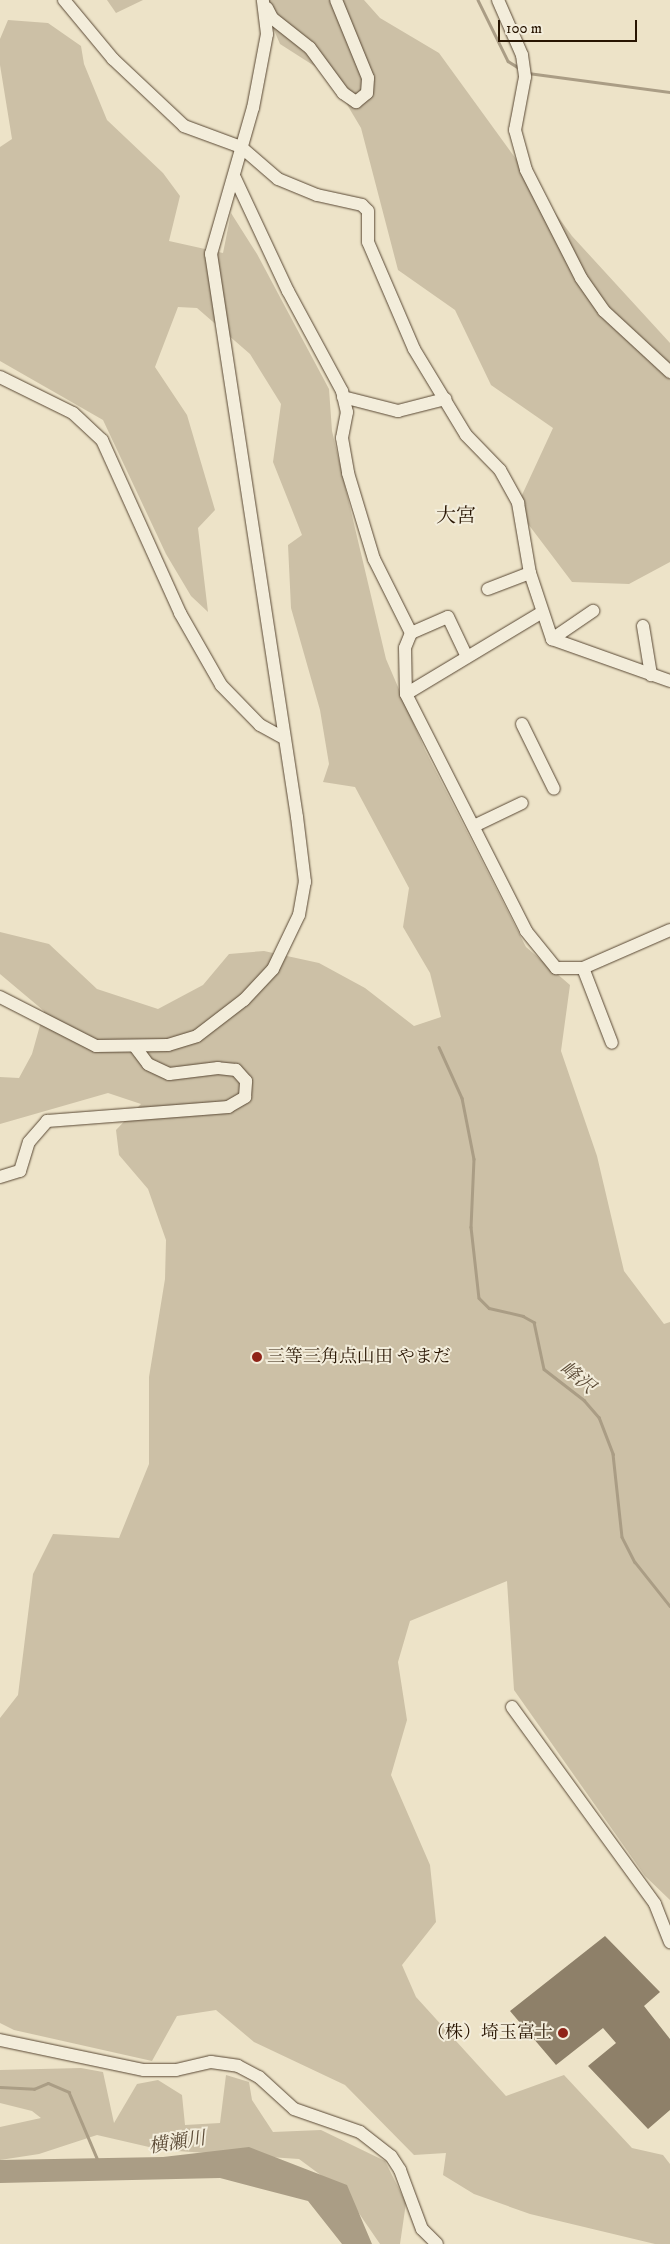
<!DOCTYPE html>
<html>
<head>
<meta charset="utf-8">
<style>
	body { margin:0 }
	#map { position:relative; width:670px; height:2244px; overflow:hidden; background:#ede3c8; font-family:"IM FELL DW Pica","Noto Serif JP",serif }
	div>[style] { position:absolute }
	.green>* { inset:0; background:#ccc0a6 }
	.water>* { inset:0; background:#aa9d85 }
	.stream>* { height:2.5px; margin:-1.25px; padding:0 1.25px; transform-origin:1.25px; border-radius:1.25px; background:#aa9d85 }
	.building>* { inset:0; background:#8e8069 }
	.roads { filter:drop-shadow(0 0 1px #594834) drop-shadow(0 0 1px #594834) }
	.minor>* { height:12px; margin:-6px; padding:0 6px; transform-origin:6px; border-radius:6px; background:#f3eddb }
	.dots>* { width:14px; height:14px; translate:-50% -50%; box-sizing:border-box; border:2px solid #f3eddb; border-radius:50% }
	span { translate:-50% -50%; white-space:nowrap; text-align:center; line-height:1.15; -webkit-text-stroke:4px #f3eddb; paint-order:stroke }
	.poi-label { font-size:18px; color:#281502 }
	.left { translate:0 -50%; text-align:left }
	.right { translate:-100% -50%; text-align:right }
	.water-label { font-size:19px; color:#5c4b36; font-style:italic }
	.quarter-label { font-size:20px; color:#281502 }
	.scale { position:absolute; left:498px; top:20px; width:139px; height:22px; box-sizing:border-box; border:2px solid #281502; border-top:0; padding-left:6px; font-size:15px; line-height:18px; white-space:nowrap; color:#281502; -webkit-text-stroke:4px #f3eddb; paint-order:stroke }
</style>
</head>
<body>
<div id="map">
	<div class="green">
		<i style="clip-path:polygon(107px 0,143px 0,116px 13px)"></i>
		<i style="clip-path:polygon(261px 0,364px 0,380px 18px,439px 53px,572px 236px,670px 343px,670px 562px,629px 584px,572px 582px,516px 508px,553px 428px,491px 385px,455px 310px,398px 270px,361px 128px,330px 76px,280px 44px)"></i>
		<i style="clip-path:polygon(8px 20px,48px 23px,81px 46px,84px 64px,107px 120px,163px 173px,180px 196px,169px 241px,223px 253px,231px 213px,257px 254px,329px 389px,332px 431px,386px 659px,425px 750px,526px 947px,570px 985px,561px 1051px,597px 1156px,624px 1271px,664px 1324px,670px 1322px,670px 1900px,645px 1876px,514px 1690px,507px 1581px,410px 1621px,398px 1662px,407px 1720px,391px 1775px,430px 1865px,436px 1922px,402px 1965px,416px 1997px,506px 2096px,564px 2075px,632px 2148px,663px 2155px,670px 2164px,670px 2244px,655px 2244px,530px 2214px,474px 2194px,443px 2175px,446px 2153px,414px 2155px,345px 2085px,254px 2042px,216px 2010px,177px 2016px,152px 2061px,14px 2030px,0 2023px,0 1718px,18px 1695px,33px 1574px,53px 1534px,119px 1538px,149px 1464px,149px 1377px,165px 1279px,166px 1240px,148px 1189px,119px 1155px,116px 1130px,141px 1104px,108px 1093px,0 1124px,0 1077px,19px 1078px,32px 1054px,44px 1011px,0 974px,0 932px,49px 944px,97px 989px,158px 1009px,203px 985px,229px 954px,264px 951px,319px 963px,365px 988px,414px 1026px,441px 1017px,430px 973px,403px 927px,409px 888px,355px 787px,323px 782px,329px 764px,320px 710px,291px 608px,288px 545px,302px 535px,273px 462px,281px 404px,250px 354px,197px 308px,178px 307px,155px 367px,187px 415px,215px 510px,198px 528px,208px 612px,191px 596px,166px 554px,103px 420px,0 361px,0 147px,12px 139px,0 65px,0 39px)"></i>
		<i style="clip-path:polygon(81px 2068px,103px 2072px,114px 2123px,137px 2084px,158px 2080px,182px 2095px,185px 2125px,220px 2123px,226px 2075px,249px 2082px,252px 2100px,273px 2132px,321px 2130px,385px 2161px,406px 2203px,400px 2244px,380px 2244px,345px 2193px,299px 2159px,162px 2150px,97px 2135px,39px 2154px,0 2160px,0 2127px,41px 2118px,32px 2111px,0 2103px,0 2070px)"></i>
	</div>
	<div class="water">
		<i style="clip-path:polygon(249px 2147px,347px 2185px,372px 2244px,342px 2244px,308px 2201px,220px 2178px,0 2183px,0 2160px,163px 2157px)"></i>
	</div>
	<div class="stream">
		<i style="left:478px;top:0;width:68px;rotate:63.8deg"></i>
		<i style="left:508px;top:61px;width:13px;rotate:32deg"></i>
		<i style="left:528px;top:73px;width:143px;rotate:7.6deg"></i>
		<i style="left:439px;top:1047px;width:56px;rotate:65.7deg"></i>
		<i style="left:462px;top:1098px;width:62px;rotate:78.9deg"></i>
		<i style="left:474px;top:1159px;width:68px;rotate:92.5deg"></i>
		<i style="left:471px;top:1227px;width:71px;rotate:83.6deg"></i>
		<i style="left:479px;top:1298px;width:14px;rotate:45deg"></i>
		<i style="left:489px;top:1308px;width:35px;rotate:13deg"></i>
		<i style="left:523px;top:1316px;width:13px;rotate:29deg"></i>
		<i style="left:534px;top:1322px;width:48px;rotate:78deg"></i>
		<i style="left:544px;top:1369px;width:51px;rotate:37.8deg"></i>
		<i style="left:584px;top:1400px;width:23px;rotate:49deg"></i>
		<i style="left:599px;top:1417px;width:40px;rotate:69deg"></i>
		<i style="left:613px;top:1454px;width:83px;rotate:83.8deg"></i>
		<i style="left:622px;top:1537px;width:28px;rotate:63deg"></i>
		<i style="left:635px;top:1562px;width:56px;rotate:51.5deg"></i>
		<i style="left:0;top:2087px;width:34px;rotate:3deg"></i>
		<i style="left:34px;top:2089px;width:15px;rotate:-23deg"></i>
		<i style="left:48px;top:2083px;width:23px;rotate:23deg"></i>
		<i style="left:69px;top:2092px;width:72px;rotate:67deg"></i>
	</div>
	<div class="building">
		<i style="clip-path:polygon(605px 1936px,660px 1992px,644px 2006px,670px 2039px,670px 2110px,648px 2129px,588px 2066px,616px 2043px,603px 2028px,556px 2065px,510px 2011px)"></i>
	</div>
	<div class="roads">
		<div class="minor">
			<i style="left:64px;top:0;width:77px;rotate:50.3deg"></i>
			<i style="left:113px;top:59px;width:98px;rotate:43.3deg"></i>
			<i style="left:184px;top:126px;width:61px;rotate:20.2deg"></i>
			<i style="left:241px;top:147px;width:49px;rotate:40.9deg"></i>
			<i style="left:278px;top:179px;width:42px;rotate:22.3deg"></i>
			<i style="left:317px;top:195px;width:46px;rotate:12.5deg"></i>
			<i style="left:362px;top:205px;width:8px;rotate:45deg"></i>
			<i style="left:368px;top:211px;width:31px;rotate:90deg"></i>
			<i style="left:368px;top:242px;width:116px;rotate:66.7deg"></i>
			<i style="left:414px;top:349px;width:100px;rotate:58.8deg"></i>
			<i style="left:466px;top:435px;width:49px;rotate:45.8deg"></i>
			<i style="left:500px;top:470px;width:38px;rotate:61deg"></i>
			<i style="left:518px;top:503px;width:71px;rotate:80.3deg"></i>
			<i style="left:530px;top:573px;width:70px;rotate:71.6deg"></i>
			<i style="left:552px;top:639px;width:125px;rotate:19.6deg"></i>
			<i style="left:498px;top:0;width:60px;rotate:66.4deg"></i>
			<i style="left:522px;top:55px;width:22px;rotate:82deg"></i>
			<i style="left:525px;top:77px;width:54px;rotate:100.7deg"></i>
			<i style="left:515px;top:130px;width:41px;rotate:74.6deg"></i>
			<i style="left:526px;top:170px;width:121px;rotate:63deg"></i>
			<i style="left:581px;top:278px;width:40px;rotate:55.1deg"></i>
			<i style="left:604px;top:311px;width:90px;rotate:42.7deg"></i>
			<i style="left:267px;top:8px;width:11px;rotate:63deg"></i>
			<i style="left:272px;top:18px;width:48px;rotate:38.3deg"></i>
			<i style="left:310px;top:48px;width:56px;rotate:53.7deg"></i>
			<i style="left:343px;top:93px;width:16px;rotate:35deg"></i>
			<i style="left:356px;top:102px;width:14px;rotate:-39deg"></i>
			<i style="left:367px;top:93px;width:15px;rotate:-86deg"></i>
			<i style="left:368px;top:78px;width:84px;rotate:-112.3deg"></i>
			<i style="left:235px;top:178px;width:125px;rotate:64.9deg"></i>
			<i style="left:288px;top:291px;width:114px;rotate:61.6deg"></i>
			<i style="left:342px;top:391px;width:22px;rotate:77deg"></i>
			<i style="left:347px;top:412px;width:26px;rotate:101deg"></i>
			<i style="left:342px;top:438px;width:36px;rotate:80deg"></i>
			<i style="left:348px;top:473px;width:90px;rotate:73.2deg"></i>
			<i style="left:374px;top:559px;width:83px;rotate:63.4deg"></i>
			<i style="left:411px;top:633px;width:16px;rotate:112deg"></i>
			<i style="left:405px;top:648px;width:46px;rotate:88.8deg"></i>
			<i style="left:406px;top:694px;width:266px;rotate:63.1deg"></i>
			<i style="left:526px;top:931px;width:48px;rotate:51deg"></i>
			<i style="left:556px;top:968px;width:27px"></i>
			<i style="left:583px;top:968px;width:95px;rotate:-23.6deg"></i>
			<i style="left:0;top:377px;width:81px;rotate:26.3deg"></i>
			<i style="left:73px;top:413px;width:40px;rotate:43deg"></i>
			<i style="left:102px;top:440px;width:190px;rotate:65.7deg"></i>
			<i style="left:180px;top:613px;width:83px;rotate:60.3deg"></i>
			<i style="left:221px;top:685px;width:56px;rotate:45.7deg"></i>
			<i style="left:260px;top:725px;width:25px;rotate:29deg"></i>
			<i style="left:343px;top:397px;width:57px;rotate:14.3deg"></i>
			<i style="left:398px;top:411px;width:49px;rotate:-14.3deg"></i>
			<i style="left:488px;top:589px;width:45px;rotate:-20.9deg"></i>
			<i style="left:643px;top:626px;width:50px;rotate:80.7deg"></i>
			<i style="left:411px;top:633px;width:40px;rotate:-23.4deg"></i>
			<i style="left:448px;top:617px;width:44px;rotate:64.6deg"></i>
			<i style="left:552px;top:639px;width:50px;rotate:-34.3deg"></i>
			<i style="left:406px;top:694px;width:157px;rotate:-31deg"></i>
			<i style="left:522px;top:724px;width:72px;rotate:63.8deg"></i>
			<i style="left:474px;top:826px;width:53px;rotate:-25.6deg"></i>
			<i style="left:583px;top:968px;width:80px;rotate:68.9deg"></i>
			<i style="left:0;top:997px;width:108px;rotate:27deg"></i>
			<i style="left:96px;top:1046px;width:72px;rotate:-0.8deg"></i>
			<i style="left:168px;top:1045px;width:30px;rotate:-17deg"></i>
			<i style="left:197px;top:1036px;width:59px;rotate:-37.5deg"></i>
			<i style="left:244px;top:1000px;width:42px;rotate:-46.9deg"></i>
			<i style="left:273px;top:969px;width:60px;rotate:-64.3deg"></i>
			<i style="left:299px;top:915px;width:34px;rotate:-80deg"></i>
			<i style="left:305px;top:882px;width:65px;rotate:-97deg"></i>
			<i style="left:297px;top:817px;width:570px;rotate:-98.68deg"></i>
			<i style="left:211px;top:254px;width:152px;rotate:-74deg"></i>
			<i style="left:253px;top:108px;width:75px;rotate:-79.3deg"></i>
			<i style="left:267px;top:34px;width:34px;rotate:-97deg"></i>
			<i style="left:0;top:1177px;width:21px;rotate:-17deg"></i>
			<i style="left:20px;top:1171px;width:30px;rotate:-73deg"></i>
			<i style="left:29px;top:1142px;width:28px;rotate:-49deg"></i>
			<i style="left:47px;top:1121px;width:182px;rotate:-4.4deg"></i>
			<i style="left:228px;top:1107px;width:20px;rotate:-30deg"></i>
			<i style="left:245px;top:1097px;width:16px;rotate:-86deg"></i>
			<i style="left:246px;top:1081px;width:15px;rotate:-132deg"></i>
			<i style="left:236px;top:1070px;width:18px;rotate:-174deg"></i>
			<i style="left:218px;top:1068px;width:49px;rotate:173deg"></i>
			<i style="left:169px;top:1074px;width:23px;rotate:-155deg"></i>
			<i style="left:148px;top:1064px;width:21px;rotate:-127deg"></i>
			<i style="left:512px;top:1707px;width:243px;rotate:54deg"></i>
			<i style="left:655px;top:1904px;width:41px;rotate:68.5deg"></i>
			<i style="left:0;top:2040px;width:147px;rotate:11.8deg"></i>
			<i style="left:144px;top:2070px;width:32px"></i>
			<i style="left:176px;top:2070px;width:36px;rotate:-13deg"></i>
			<i style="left:211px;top:2062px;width:27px;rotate:8deg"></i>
			<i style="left:238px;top:2066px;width:24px;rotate:28deg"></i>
			<i style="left:259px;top:2077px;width:47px;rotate:42.4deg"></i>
			<i style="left:294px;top:2109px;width:70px;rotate:19.2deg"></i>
			<i style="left:360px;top:2132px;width:39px;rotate:38deg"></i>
			<i style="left:391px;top:2156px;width:17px;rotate:57deg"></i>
			<i style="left:400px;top:2170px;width:63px;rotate:69.6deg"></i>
			<i style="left:422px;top:2229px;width:21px;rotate:45deg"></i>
		</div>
	</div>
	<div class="dots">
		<i style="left:257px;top:1357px;background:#8f2418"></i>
		<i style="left:563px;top:2033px;background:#8f2418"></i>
	</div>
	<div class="poi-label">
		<span class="left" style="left:267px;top:1357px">三等三角点山田 やまだ</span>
		<span class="right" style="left:553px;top:2033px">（株）埼玉富士</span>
	</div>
	<div class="water-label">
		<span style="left:577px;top:1378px;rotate:39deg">峰沢</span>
		<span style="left:177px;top:2143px;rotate:-9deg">横瀬川</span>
	</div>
	<div class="quarter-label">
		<span style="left:456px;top:516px">大宮</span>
	</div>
	<div class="scale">100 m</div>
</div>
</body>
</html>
